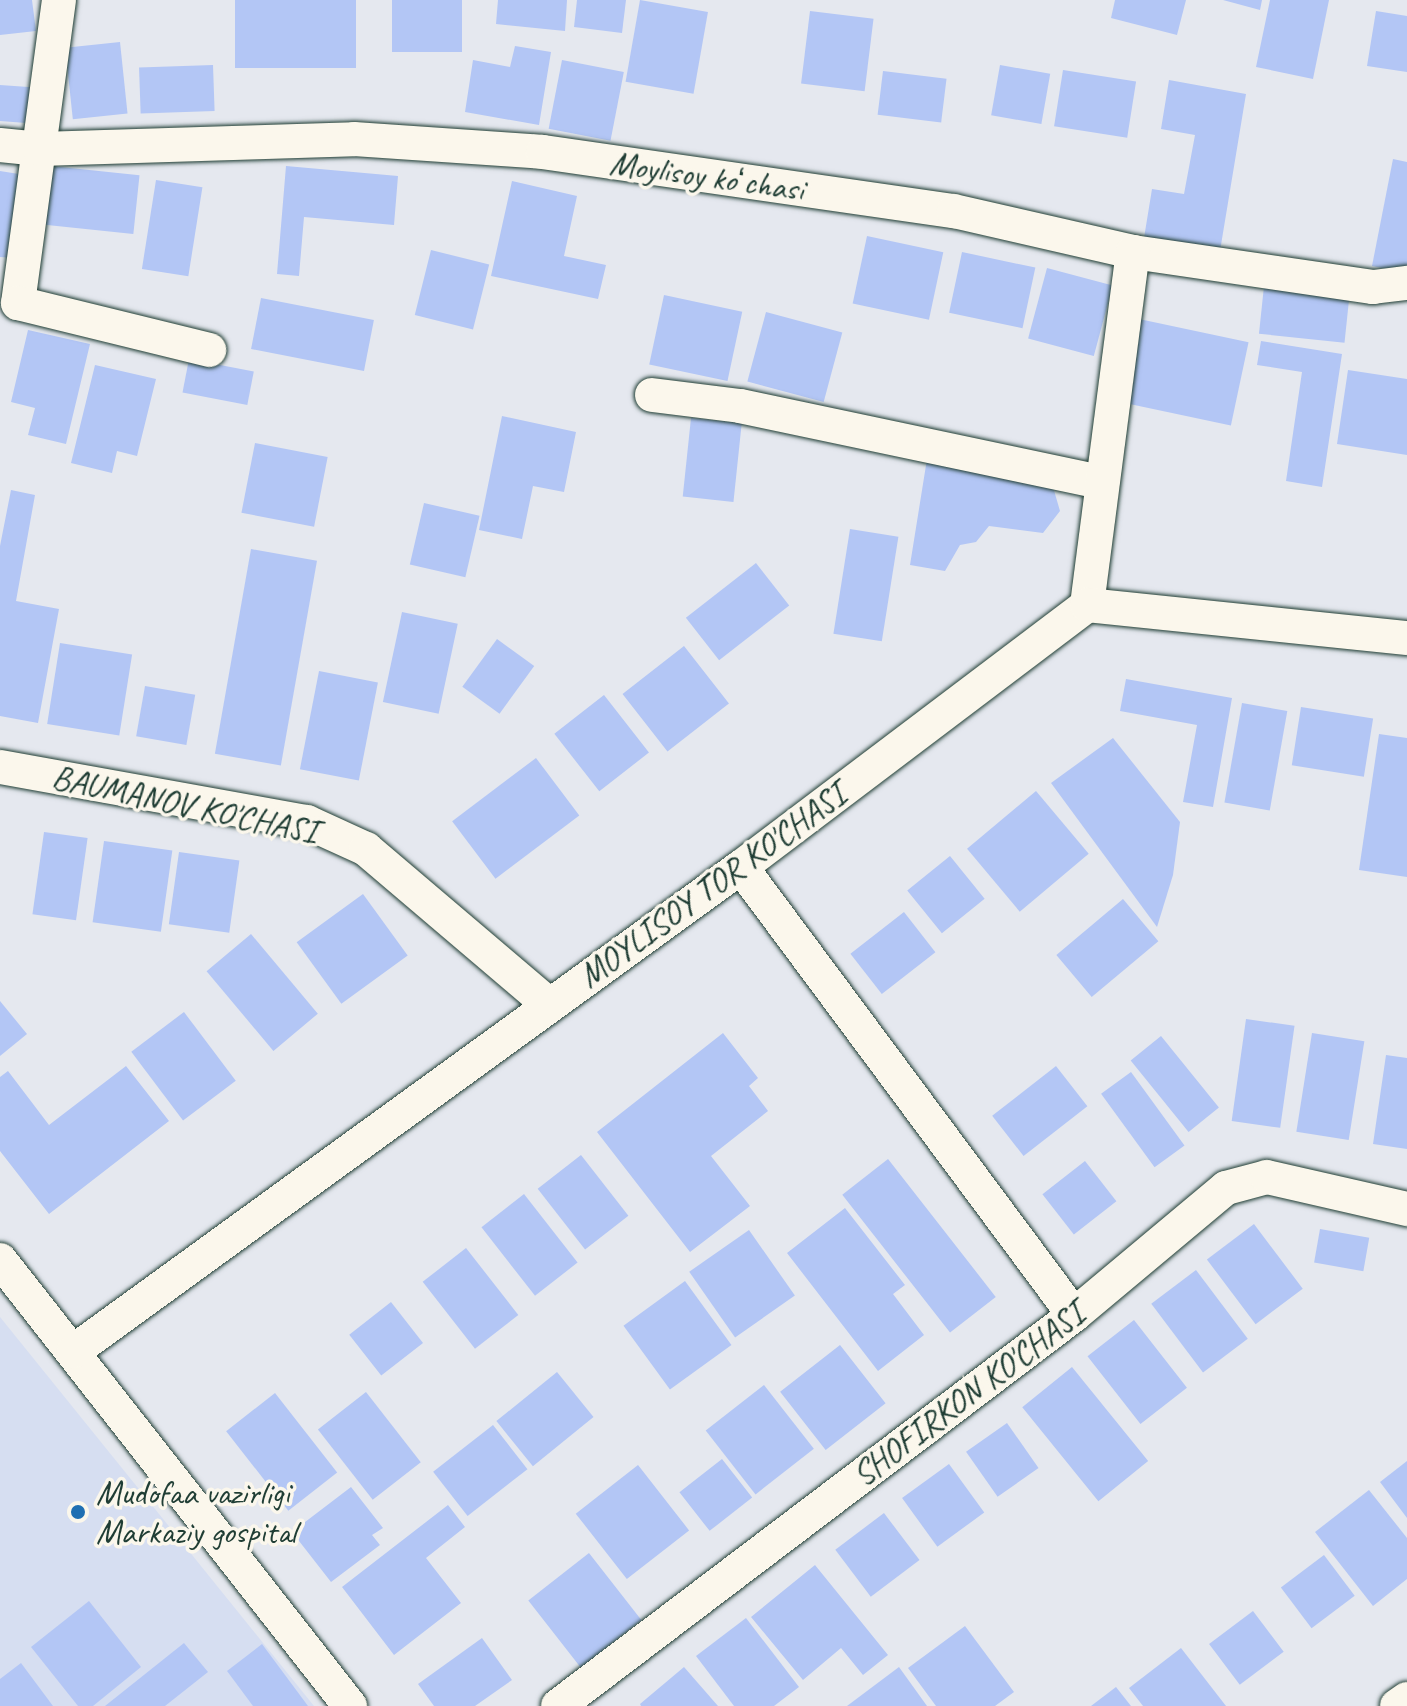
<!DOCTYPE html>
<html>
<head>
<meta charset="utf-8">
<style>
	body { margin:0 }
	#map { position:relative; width:1407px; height:1706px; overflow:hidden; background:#e5e8ef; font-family:Caveat,sans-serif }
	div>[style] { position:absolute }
	.built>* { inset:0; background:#d6def1 }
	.building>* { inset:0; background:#b3c6f5; transform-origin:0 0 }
	.roads { filter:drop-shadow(0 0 2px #1f3d34) drop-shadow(0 0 2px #1f3d34) }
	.street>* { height:34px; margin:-17px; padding:0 17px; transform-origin:17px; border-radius:17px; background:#fbf7ec }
	.dots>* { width:22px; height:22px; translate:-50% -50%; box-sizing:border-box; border:4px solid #fbf7ec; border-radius:50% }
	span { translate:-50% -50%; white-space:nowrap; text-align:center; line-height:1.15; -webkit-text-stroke:7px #fbf7ec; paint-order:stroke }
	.street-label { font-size:34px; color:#1f3d34 }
	.poi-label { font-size:34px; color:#1f3d34 }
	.left { translate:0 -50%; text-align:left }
</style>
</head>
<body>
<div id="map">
	<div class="built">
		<i style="clip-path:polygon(0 1317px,314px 1706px,0 1706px)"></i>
	</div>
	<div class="building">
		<i style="clip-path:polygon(0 0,32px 0,36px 31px,0 35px)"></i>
		<i style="left:235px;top:0;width:121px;height:68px"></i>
		<i style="left:392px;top:0;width:70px;height:52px"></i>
		<i style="clip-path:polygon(498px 0,567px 0,565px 31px,496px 24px)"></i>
		<i style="clip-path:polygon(577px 0,626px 0,622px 33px,574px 27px)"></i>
		<i style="left:640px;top:0;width:69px;height:83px;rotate:10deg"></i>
		<i style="clip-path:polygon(1115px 0,1186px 0,1177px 35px,1111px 18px)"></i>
		<i style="clip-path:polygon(1223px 0,1262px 0,1260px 10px)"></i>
		<i style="clip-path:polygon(1270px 0,1329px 0,1313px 79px,1256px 67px)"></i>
		<i style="left:810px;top:11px;width:64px;height:73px;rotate:7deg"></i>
		<i style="clip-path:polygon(1376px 11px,1407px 16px,1407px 72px,1367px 66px)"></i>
		<i style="left:120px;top:42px;width:72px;height:55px;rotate:84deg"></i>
		<i style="clip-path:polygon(515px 46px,551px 52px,539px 125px,465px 112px,473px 60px,510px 67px)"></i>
		<i style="left:562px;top:60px;width:63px;height:70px;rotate:11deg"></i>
		<i style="left:213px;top:65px;width:46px;height:74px;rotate:88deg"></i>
		<i style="left:1000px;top:65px;width:51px;height:51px;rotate:10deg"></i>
		<i style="left:1063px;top:70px;width:74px;height:57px;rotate:9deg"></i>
		<i style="left:883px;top:71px;width:64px;height:44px;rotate:7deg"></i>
		<i style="clip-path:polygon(1169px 80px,1246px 94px,1220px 251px,1144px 238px,1152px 189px,1184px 194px,1195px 135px,1161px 129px)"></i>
		<i style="left:0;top:85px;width:32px;height:36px;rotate:4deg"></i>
		<i style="clip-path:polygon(1393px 159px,1407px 162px,1407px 273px,1372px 266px)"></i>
		<i style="left:51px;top:166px;width:89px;height:59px;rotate:6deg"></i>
		<i style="clip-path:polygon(286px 166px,398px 176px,394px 225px,304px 217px,299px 276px,277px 274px)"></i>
		<i style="clip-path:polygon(0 171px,25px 175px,14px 258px,0 257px)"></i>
		<i style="left:156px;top:180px;width:47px;height:90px;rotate:9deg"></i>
		<i style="clip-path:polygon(512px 181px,577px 196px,564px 256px,606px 265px,598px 299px,491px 276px)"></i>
		<i style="left:867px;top:236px;width:78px;height:69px;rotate:12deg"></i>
		<i style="left:431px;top:250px;width:60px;height:67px;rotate:14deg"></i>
		<i style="left:962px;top:252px;width:75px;height:62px;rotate:12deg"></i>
		<i style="left:1047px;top:268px;width:68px;height:73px;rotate:15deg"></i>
		<i style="left:1264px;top:286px;width:86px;height:48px;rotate:6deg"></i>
		<i style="left:664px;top:295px;width:80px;height:71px;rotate:12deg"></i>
		<i style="left:261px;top:298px;width:115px;height:52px;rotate:11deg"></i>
		<i style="left:766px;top:312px;width:79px;height:72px;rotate:15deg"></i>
		<i style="left:1139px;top:319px;width:112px;height:85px;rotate:12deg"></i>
		<i style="clip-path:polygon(28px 330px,90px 344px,66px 444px,28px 435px,35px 408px,11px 402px)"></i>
		<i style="clip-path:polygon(1261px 341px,1342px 354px,1322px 487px,1286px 481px,1302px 372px,1257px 365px)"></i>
		<i style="left:189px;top:359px;width:66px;height:34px;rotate:11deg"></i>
		<i style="clip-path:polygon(95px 365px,156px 379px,137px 456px,117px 451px,112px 473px,71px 463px)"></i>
		<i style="clip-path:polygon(1348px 370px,1407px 379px,1407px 455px,1337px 444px)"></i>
		<i style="clip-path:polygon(502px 416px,576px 432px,564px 492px,533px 486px,522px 539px,479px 530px)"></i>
		<i style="left:691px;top:418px;width:51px;height:79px;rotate:6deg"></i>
		<i style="left:255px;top:443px;width:74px;height:71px;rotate:11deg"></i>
		<i style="clip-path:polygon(927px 459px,1051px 480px,1060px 511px,1043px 533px,989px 526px,976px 542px,960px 545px,945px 571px,910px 565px)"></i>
		<i style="clip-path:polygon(11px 490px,35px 495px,16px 601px,59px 609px,38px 723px,0 716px,0 546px)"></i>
		<i style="left:424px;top:503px;width:57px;height:63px;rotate:13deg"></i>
		<i style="left:850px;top:529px;width:49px;height:106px;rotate:9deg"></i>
		<i style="left:251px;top:549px;width:67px;height:208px;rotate:10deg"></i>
		<i style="left:756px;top:563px;width:54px;height:89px;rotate:52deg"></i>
		<i style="left:402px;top:612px;width:57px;height:92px;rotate:12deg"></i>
		<i style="left:497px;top:639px;width:46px;height:59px;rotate:36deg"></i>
		<i style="left:60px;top:643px;width:73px;height:82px;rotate:9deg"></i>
		<i style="left:684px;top:646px;width:73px;height:78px;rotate:52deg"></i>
		<i style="left:319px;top:671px;width:60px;height:100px;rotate:11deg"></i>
		<i style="clip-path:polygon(1126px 679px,1232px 698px,1213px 807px,1183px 802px,1197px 725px,1120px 711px)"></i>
		<i style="left:145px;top:686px;width:51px;height:51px;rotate:10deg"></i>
		<i style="left:604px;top:695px;width:73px;height:63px;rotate:52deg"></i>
		<i style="left:1242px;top:703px;width:46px;height:101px;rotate:10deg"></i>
		<i style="left:1301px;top:707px;width:73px;height:59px;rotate:9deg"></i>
		<i style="clip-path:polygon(1379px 734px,1407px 738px,1407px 877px,1359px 870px)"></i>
		<i style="clip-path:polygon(1113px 738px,1180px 822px,1173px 875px,1157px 927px,1051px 783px)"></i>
		<i style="left:536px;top:758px;width:72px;height:105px;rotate:53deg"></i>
		<i style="left:1036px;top:791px;width:82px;height:90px;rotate:50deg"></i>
		<i style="left:44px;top:832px;width:44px;height:83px;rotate:8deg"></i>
		<i style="left:104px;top:841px;width:69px;height:82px;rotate:8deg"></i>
		<i style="left:179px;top:852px;width:61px;height:73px;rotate:8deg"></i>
		<i style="left:950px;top:856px;width:55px;height:55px;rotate:51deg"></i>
		<i style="left:363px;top:894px;width:76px;height:82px;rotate:54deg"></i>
		<i style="left:1123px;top:899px;width:55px;height:87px;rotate:50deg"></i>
		<i style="left:904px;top:912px;width:51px;height:68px;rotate:52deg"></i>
		<i style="left:251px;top:934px;width:104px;height:58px;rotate:50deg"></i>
		<i style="clip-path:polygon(0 1001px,27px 1034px,0 1056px)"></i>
		<i style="left:184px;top:1012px;width:86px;height:66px;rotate:53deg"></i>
		<i style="left:1246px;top:1019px;width:49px;height:103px;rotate:8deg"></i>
		<i style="clip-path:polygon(723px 1033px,758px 1078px,749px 1086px,768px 1111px,711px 1156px,750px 1206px,690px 1252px,597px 1132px)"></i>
		<i style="left:1312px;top:1033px;width:53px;height:100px;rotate:9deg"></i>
		<i style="left:1161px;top:1036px;width:92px;height:39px;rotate:51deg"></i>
		<i style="clip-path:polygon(1386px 1055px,1407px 1058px,1407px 1149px,1373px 1144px)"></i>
		<i style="clip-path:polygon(126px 1066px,169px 1121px,49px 1214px,0 1151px,0 1077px,8px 1071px,49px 1125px)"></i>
		<i style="left:1056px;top:1066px;width:51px;height:81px;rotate:52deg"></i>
		<i style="left:1131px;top:1072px;width:91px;height:37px;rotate:54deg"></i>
		<i style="left:581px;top:1155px;width:77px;height:55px;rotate:52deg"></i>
		<i style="left:888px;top:1159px;width:175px;height:58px;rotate:52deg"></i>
		<i style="left:1085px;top:1161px;width:51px;height:54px;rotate:52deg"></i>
		<i style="left:524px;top:1194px;width:87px;height:54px;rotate:52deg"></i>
		<i style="clip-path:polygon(845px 1208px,905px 1285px,893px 1294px,924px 1335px,878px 1371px,787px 1253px)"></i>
		<i style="left:1254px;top:1224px;width:81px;height:59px;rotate:53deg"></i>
		<i style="left:1320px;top:1229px;width:50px;height:34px;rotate:10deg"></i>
		<i style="left:749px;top:1230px;width:80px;height:73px;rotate:55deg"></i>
		<i style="left:466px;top:1248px;width:85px;height:55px;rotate:52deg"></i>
		<i style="left:1196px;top:1270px;width:86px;height:56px;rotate:53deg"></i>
		<i style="left:685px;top:1281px;width:79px;height:76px;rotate:54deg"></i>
		<i style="left:391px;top:1302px;width:52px;height:53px;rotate:52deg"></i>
		<i style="left:1134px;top:1320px;width:86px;height:59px;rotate:52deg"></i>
		<i style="left:840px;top:1345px;width:74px;height:76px;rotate:52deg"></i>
		<i style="left:1072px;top:1367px;width:121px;height:64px;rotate:51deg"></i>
		<i style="left:557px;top:1372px;width:58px;height:78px;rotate:51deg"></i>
		<i style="left:764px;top:1385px;width:81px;height:74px;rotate:52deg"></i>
		<i style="left:366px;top:1392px;width:89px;height:61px;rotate:52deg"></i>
		<i style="left:275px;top:1393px;width:101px;height:62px;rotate:52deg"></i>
		<i style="left:1007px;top:1423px;width:55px;height:50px;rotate:55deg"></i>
		<i style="left:493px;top:1425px;width:56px;height:76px;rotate:52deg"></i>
		<i style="left:722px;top:1459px;width:49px;height:54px;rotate:52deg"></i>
		<i style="clip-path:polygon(1407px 1461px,1407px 1518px,1380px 1482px)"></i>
		<i style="left:949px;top:1464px;width:60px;height:58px;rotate:54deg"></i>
		<i style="left:638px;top:1465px;width:83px;height:79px;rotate:52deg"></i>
		<i style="clip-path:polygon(351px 1487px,383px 1528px,372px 1535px,380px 1545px,331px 1582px,292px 1532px)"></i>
		<i style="clip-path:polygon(1369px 1490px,1407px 1538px,1407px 1579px,1373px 1606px,1315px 1532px)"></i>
		<i style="clip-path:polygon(448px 1505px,465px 1527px,426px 1558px,461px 1603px,394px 1655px,342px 1587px)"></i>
		<i style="left:884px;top:1513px;width:59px;height:61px;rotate:53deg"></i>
		<i style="left:589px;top:1553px;width:85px;height:77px;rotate:52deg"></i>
		<i style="left:1324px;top:1555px;width:51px;height:54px;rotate:53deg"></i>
		<i style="clip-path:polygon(815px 1565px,888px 1655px,863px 1675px,841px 1648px,803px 1680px,751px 1617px)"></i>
		<i style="clip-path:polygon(89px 1601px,141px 1667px,93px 1706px,78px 1706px,31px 1647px)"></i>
		<i style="left:1253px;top:1611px;width:51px;height:55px;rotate:53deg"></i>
		<i style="clip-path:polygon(746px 1618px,799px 1687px,774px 1706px,734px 1706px,696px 1656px)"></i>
		<i style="clip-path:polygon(965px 1626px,1014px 1692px,995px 1706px,936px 1706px,908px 1668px)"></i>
		<i style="clip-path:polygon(482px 1638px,512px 1680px,475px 1706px,434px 1706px,418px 1684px)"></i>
		<i style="clip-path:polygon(184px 1643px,208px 1672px,165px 1706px,105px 1706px)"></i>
		<i style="clip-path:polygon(262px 1644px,308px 1706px,253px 1706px,227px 1671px)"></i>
		<i style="clip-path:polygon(1181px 1648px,1226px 1706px,1143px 1706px,1129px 1688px)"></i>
		<i style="clip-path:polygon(21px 1663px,53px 1706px,0 1706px,0 1679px)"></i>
		<i style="clip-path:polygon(684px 1667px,718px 1706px,641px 1706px,640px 1704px)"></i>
		<i style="clip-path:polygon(899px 1667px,927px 1706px,847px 1706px)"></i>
		<i style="clip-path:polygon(1116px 1687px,1131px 1706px,1091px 1706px)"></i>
	</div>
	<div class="roads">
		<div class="street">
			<i style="left:59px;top:0;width:306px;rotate:97.7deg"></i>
			<i style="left:18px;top:303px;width:197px;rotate:13.8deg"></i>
			<i style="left:0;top:145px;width:40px;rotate:5.7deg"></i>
			<i style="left:40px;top:149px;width:314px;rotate:-1.8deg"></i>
			<i style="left:354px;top:139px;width:189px;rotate:3.9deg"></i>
			<i style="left:543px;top:152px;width:415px;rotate:8.2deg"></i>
			<i style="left:954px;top:211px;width:184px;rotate:12.9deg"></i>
			<i style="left:1133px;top:252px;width:243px;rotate:8.3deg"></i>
			<i style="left:1373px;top:287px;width:34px;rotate:-7deg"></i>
			<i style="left:652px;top:395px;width:89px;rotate:7.1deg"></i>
			<i style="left:740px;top:406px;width:370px;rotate:11.9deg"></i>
			<i style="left:1087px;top:605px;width:356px;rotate:-82.6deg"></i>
			<i style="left:0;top:767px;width:312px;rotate:10.2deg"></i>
			<i style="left:307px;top:822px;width:65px;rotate:24.6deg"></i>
			<i style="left:366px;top:849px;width:240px;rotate:40.4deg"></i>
			<i style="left:741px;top:867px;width:558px;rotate:53.38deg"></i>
			<i style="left:0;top:1260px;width:567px;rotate:51.88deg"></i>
			<i style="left:74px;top:1351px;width:824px;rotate:-35.97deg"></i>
			<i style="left:741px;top:867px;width:434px;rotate:-37.1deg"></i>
			<i style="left:1087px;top:605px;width:322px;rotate:5.9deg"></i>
			<i style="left:558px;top:1706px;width:647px;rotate:-37.15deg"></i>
			<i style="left:1074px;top:1315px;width:198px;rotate:-39.9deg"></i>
			<i style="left:1226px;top:1188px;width:42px;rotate:-15deg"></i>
			<i style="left:1267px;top:1177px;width:144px;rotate:12.9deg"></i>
			<i style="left:1397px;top:1706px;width:12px;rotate:-35deg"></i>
		</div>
	</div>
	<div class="dots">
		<i style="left:78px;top:1512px;background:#1f6fb2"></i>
	</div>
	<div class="street-label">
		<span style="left:707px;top:176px;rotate:8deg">Moylisoy koʻchasi</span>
		<span style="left:185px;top:804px;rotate:12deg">BAUMANOV KO'CHASI</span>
		<span style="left:712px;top:885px;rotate:-36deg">MOYLISOY TOR KO'CHASI</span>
		<span style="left:968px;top:1394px;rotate:-37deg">SHOFIRKON KO'CHASI</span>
	</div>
	<div class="poi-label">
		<span class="left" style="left:96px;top:1512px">Mudofaa vazirligi<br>Markaziy gospital</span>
	</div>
</div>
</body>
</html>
